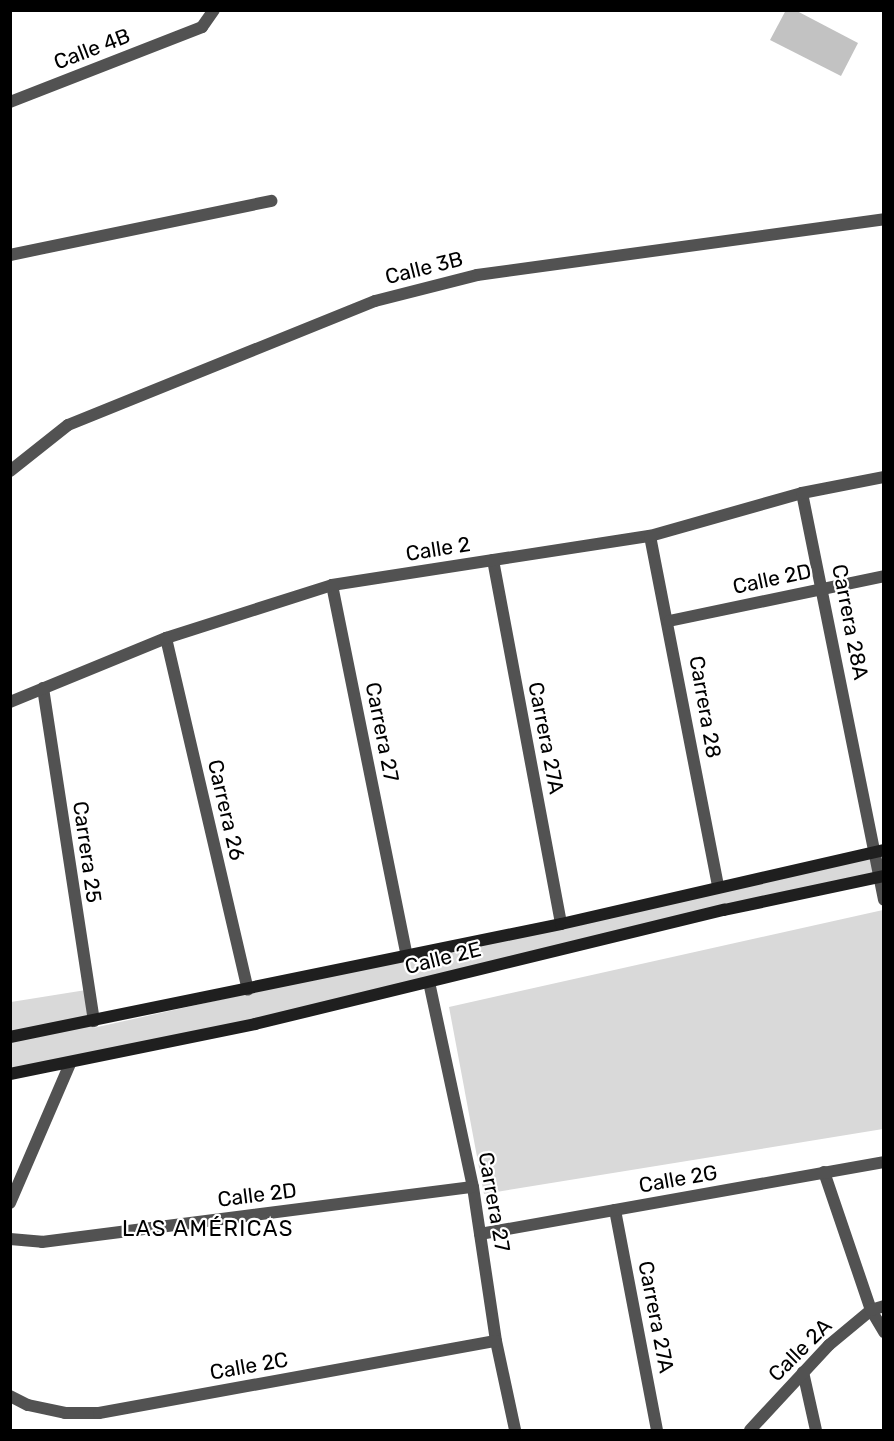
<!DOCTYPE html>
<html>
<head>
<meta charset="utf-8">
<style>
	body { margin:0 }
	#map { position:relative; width:894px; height:1441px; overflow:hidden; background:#fff; font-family:Rubik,sans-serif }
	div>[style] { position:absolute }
	.green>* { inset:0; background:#d9d9d9 }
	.building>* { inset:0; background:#c2c2c2 }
	.lane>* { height:12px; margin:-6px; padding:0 6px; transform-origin:6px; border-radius:6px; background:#525252 }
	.street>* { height:12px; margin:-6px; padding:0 6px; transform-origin:6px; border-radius:6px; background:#525252 }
	.secondary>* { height:12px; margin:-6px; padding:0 6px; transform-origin:6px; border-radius:6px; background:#1f1f1f }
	span { translate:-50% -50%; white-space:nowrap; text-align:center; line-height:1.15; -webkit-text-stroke:4.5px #fff; paint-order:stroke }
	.street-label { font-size:21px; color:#000 }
	.neighbourhood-label { font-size:22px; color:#000; letter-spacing:1.5px }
	.frame { position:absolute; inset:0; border:12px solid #000; pointer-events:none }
</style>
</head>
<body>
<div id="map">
	<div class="green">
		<i style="clip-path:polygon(883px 852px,883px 875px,259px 1021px,11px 1073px,11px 1002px,86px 990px,93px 1028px)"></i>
		<i style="clip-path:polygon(883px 910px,883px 1129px,484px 1194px,449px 1007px)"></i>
	</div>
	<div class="building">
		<i style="clip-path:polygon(786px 10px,795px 10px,858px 43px,841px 76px,770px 40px)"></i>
	</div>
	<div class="lane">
		<i style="left:10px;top:255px;width:267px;rotate:-11.7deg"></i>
	</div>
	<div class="street">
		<i style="left:10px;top:102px;width:206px;rotate:-21.3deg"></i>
		<i style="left:202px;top:27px;width:21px;rotate:-55deg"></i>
		<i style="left:10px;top:471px;width:74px;rotate:-38.4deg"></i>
		<i style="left:68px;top:425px;width:331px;rotate:-22deg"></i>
		<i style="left:375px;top:301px;width:105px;rotate:-14.3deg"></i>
		<i style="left:477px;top:275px;width:411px;rotate:-7.8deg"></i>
		<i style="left:802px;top:493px;width:415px;rotate:78.6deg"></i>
		<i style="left:650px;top:536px;width:357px;rotate:79deg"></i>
		<i style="left:493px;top:560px;width:370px;rotate:79.4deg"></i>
		<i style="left:332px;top:585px;width:379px;rotate:78.6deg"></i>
		<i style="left:669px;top:621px;width:220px;rotate:-11.8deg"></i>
		<i style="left:166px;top:638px;width:361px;rotate:76.9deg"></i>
		<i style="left:43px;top:688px;width:337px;rotate:81.3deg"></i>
		<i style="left:10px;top:702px;width:169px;rotate:-22.3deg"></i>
		<i style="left:166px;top:638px;width:174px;rotate:-17.7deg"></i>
		<i style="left:332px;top:585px;width:322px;rotate:-8.8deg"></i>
		<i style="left:650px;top:536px;width:158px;rotate:-15.8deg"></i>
		<i style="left:802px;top:493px;width:84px;rotate:-11deg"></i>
		<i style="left:429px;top:982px;width:210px;rotate:77.9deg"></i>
		<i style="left:473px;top:1187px;width:156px;rotate:81.5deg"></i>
		<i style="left:496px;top:1341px;width:91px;rotate:77.9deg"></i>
		<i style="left:824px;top:1172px;width:146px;rotate:71.2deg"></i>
		<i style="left:871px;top:1310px;width:26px;rotate:59deg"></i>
		<i style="left:10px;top:1203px;width:151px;rotate:-66.7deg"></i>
		<i style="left:615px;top:1210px;width:224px;rotate:79.2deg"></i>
		<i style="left:480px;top:1234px;width:410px;rotate:-10.1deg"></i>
		<i style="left:10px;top:1239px;width:32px;rotate:5deg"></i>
		<i style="left:42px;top:1242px;width:434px;rotate:-7.3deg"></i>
		<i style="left:803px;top:1372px;width:59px;rotate:77.4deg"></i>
		<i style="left:10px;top:1396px;width:20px;rotate:27deg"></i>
		<i style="left:28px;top:1405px;width:38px;rotate:12deg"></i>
		<i style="left:65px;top:1413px;width:34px"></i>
		<i style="left:99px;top:1413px;width:403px;rotate:-10.3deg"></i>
		<i style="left:750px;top:1430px;width:116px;rotate:-47.1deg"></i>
		<i style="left:829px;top:1345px;width:55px;rotate:-39.8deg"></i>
		<i style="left:871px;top:1310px;width:14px;rotate:-17deg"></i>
	</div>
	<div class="secondary">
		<i style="left:10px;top:1037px;width:562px;rotate:-11.59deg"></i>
		<i style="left:561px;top:924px;width:331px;rotate:-12.9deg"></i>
		<i style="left:10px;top:1074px;width:250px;rotate:-11.5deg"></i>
		<i style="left:255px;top:1024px;width:483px;rotate:-13.7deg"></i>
		<i style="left:724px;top:910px;width:164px;rotate:-12deg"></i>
	</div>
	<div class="street-label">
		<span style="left:92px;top:49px;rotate:-21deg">Calle 4B</span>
		<span style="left:424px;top:268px;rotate:-14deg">Calle 3B</span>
		<span style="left:438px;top:549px;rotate:-9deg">Calle 2</span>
		<span style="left:772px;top:579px;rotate:-12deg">Calle 2D</span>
		<span style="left:850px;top:622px;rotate:79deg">Carrera 28A</span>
		<span style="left:705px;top:707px;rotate:80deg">Carrera 28</span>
		<span style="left:382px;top:732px;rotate:79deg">Carrera 27</span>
		<span style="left:546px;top:738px;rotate:79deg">Carrera 27A</span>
		<span style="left:226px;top:810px;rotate:77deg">Carrera 26</span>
		<span style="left:87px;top:852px;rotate:82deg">Carrera 25</span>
		<span style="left:443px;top:958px;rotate:-14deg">Calle 2E</span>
		<span style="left:678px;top:1179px;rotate:-10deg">Calle 2G</span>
		<span style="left:257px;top:1195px;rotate:-7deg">Calle 2D</span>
		<span style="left:494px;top:1202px;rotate:80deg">Carrera 27</span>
		<span style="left:656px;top:1317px;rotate:79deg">Carrera 27A</span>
		<span style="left:800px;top:1350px;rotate:-45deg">Calle 2A</span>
		<span style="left:249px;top:1366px;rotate:-10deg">Calle 2C</span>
	</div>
	<div class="neighbourhood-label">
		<span style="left:208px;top:1229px">LAS AMÉRICAS</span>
	</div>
	<div class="frame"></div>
</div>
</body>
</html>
